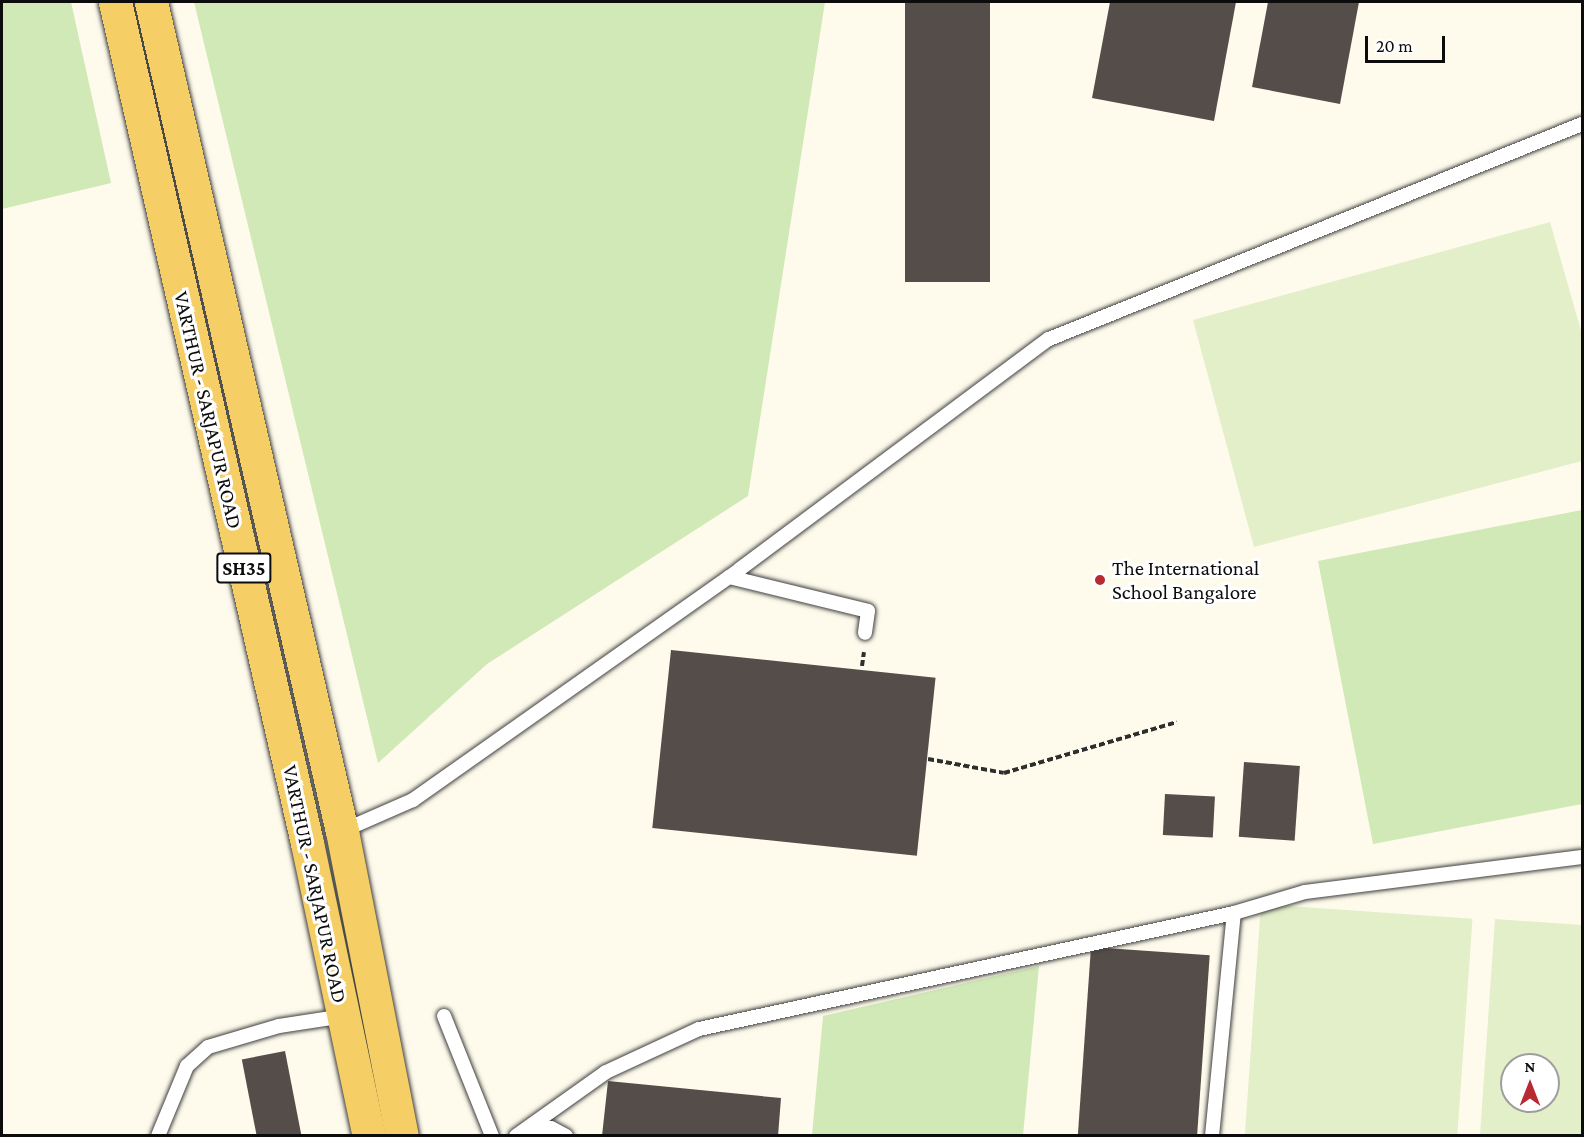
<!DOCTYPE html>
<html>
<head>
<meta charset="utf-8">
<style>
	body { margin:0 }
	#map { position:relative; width:1584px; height:1137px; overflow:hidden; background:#fefbec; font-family:"Crimson Pro",serif }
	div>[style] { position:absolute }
	.green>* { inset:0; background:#d1e8b7 }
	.pitch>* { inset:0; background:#e3efc9; transform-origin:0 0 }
	.building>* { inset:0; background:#554d49; transform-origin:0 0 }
	.path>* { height:4px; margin-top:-2px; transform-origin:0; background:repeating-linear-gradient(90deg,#2e2e2e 0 6px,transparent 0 9px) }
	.roads { filter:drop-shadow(0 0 2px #3f3f3f) drop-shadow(0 0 2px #3f3f3f) }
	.lane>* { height:14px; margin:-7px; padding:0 7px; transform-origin:7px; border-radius:7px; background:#fff }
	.primary>* { height:33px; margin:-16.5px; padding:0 16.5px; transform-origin:16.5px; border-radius:16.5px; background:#f5cf66 }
	.dots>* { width:16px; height:16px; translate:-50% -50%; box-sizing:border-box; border:3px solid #fff; border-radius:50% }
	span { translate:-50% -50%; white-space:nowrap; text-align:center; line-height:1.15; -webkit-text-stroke:6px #fff; paint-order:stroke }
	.shield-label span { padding:2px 4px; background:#fff; border:2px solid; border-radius:4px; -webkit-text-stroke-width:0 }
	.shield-label { font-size:20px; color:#0c0c0c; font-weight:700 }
	.street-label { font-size:21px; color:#0c0c0c }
	.poi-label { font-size:21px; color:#0c0c0c }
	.left { translate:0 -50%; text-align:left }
	.frame { position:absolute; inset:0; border:3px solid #0c0c0c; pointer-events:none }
	.north { position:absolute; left:1500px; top:1053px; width:60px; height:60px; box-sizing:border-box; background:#fff; border:2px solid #9e9e9e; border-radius:50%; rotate:0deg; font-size:16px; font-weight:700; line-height:24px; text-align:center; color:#0c0c0c }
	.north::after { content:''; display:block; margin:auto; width:21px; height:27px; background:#b82932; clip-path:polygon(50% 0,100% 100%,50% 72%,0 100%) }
	.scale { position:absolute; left:1365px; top:36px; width:80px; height:27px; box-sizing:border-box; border:3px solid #0c0c0c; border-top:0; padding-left:8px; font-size:18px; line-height:21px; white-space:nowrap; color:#0c0c0c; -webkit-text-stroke:4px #fff; paint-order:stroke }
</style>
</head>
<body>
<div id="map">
	<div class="green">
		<i style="clip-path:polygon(2px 2px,71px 2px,111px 183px,2px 209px)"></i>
		<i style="clip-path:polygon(194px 2px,825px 2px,748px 496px,487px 664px,378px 763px)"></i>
		<i style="clip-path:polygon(1582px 510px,1582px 804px,1373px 844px,1318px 561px)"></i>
		<i style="clip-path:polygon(1039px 966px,1023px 1135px,812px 1135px,823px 1016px)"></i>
	</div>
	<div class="pitch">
		<i style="clip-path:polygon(1550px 222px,1582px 334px,1582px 461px,1254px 547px,1193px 320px)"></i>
		<i style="left:1261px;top:904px;width:212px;height:233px;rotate:4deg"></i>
		<i style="clip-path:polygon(evenodd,1495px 919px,1582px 925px,1582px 1135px,1480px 1135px,1495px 919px,1512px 1065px,1548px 1065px,1548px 1101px,1512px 1101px,1512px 1065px)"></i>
	</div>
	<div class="building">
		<i style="left:905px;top:2px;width:85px;height:280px"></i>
		<i style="clip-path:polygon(1110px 2px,1236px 2px,1214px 121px,1092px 98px)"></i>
		<i style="clip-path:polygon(1268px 2px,1359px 2px,1340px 104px,1252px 87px)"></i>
		<i style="left:671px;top:650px;width:266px;height:179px;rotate:6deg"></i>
		<i style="left:1244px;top:762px;width:56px;height:75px;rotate:4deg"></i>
		<i style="left:1165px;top:794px;width:50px;height:41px;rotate:3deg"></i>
		<i style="left:1091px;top:947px;width:119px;height:189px;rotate:4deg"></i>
		<i style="left:285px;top:1051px;width:86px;height:44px;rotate:79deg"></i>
		<i style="clip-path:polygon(608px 1081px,781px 1098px,778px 1136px,602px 1136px)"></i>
	</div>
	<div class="path">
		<i style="left:862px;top:666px;width:14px;rotate:-82deg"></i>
		<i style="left:928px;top:759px;width:77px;rotate:10.4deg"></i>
		<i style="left:1004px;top:773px;width:180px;rotate:-16.4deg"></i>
	</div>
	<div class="roads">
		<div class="lane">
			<i style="left:729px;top:577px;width:143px;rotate:13.7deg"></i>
			<i style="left:868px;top:611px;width:22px;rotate:98deg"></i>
			<i style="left:342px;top:831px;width:77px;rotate:-23.6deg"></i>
			<i style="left:413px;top:800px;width:400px;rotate:-35.2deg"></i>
			<i style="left:740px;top:569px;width:385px;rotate:-36.7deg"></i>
			<i style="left:1049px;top:339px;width:575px;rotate:-21.97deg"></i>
			<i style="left:444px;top:1016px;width:129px;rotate:68.2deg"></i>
			<i style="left:529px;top:1130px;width:22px;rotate:-5deg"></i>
			<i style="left:551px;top:1128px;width:17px;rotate:28deg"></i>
			<i style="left:158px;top:1136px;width:76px;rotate:-67.5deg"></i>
			<i style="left:187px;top:1066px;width:28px;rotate:-42deg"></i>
			<i style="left:208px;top:1047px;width:74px;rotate:-16.5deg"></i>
			<i style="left:279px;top:1026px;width:66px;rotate:-8.7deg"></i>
			<i style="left:516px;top:1136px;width:110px;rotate:-35.4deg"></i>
			<i style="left:606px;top:1072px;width:102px;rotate:-24.8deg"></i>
			<i style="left:699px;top:1029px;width:547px;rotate:-12.23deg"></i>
			<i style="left:1234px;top:913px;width:74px;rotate:-16.5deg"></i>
			<i style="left:1305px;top:892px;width:279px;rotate:-7.2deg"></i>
			<i style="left:1212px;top:1136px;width:224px;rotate:-84.4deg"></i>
		</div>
		<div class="primary">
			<i style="left:115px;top:2px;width:863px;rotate:77.14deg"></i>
			<i style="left:307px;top:843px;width:299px;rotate:78.1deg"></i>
			<i style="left:151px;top:2px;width:851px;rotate:77.03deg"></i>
			<i style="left:342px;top:831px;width:311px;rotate:78.9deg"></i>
		</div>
	</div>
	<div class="dots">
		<i style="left:1100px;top:580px;background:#b82932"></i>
	</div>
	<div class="shield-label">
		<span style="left:244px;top:568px">SH35</span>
	</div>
	<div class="street-label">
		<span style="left:208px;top:410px;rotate:77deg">VARTHUR - SARJAPUR ROAD</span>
		<span style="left:315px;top:884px;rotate:78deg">VARTHUR - SARJAPUR ROAD</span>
	</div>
	<div class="poi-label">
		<span class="left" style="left:1112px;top:580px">The International<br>School Bangalore</span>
	</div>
	<div class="frame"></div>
	<div class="north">N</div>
	<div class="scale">20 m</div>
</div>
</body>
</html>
